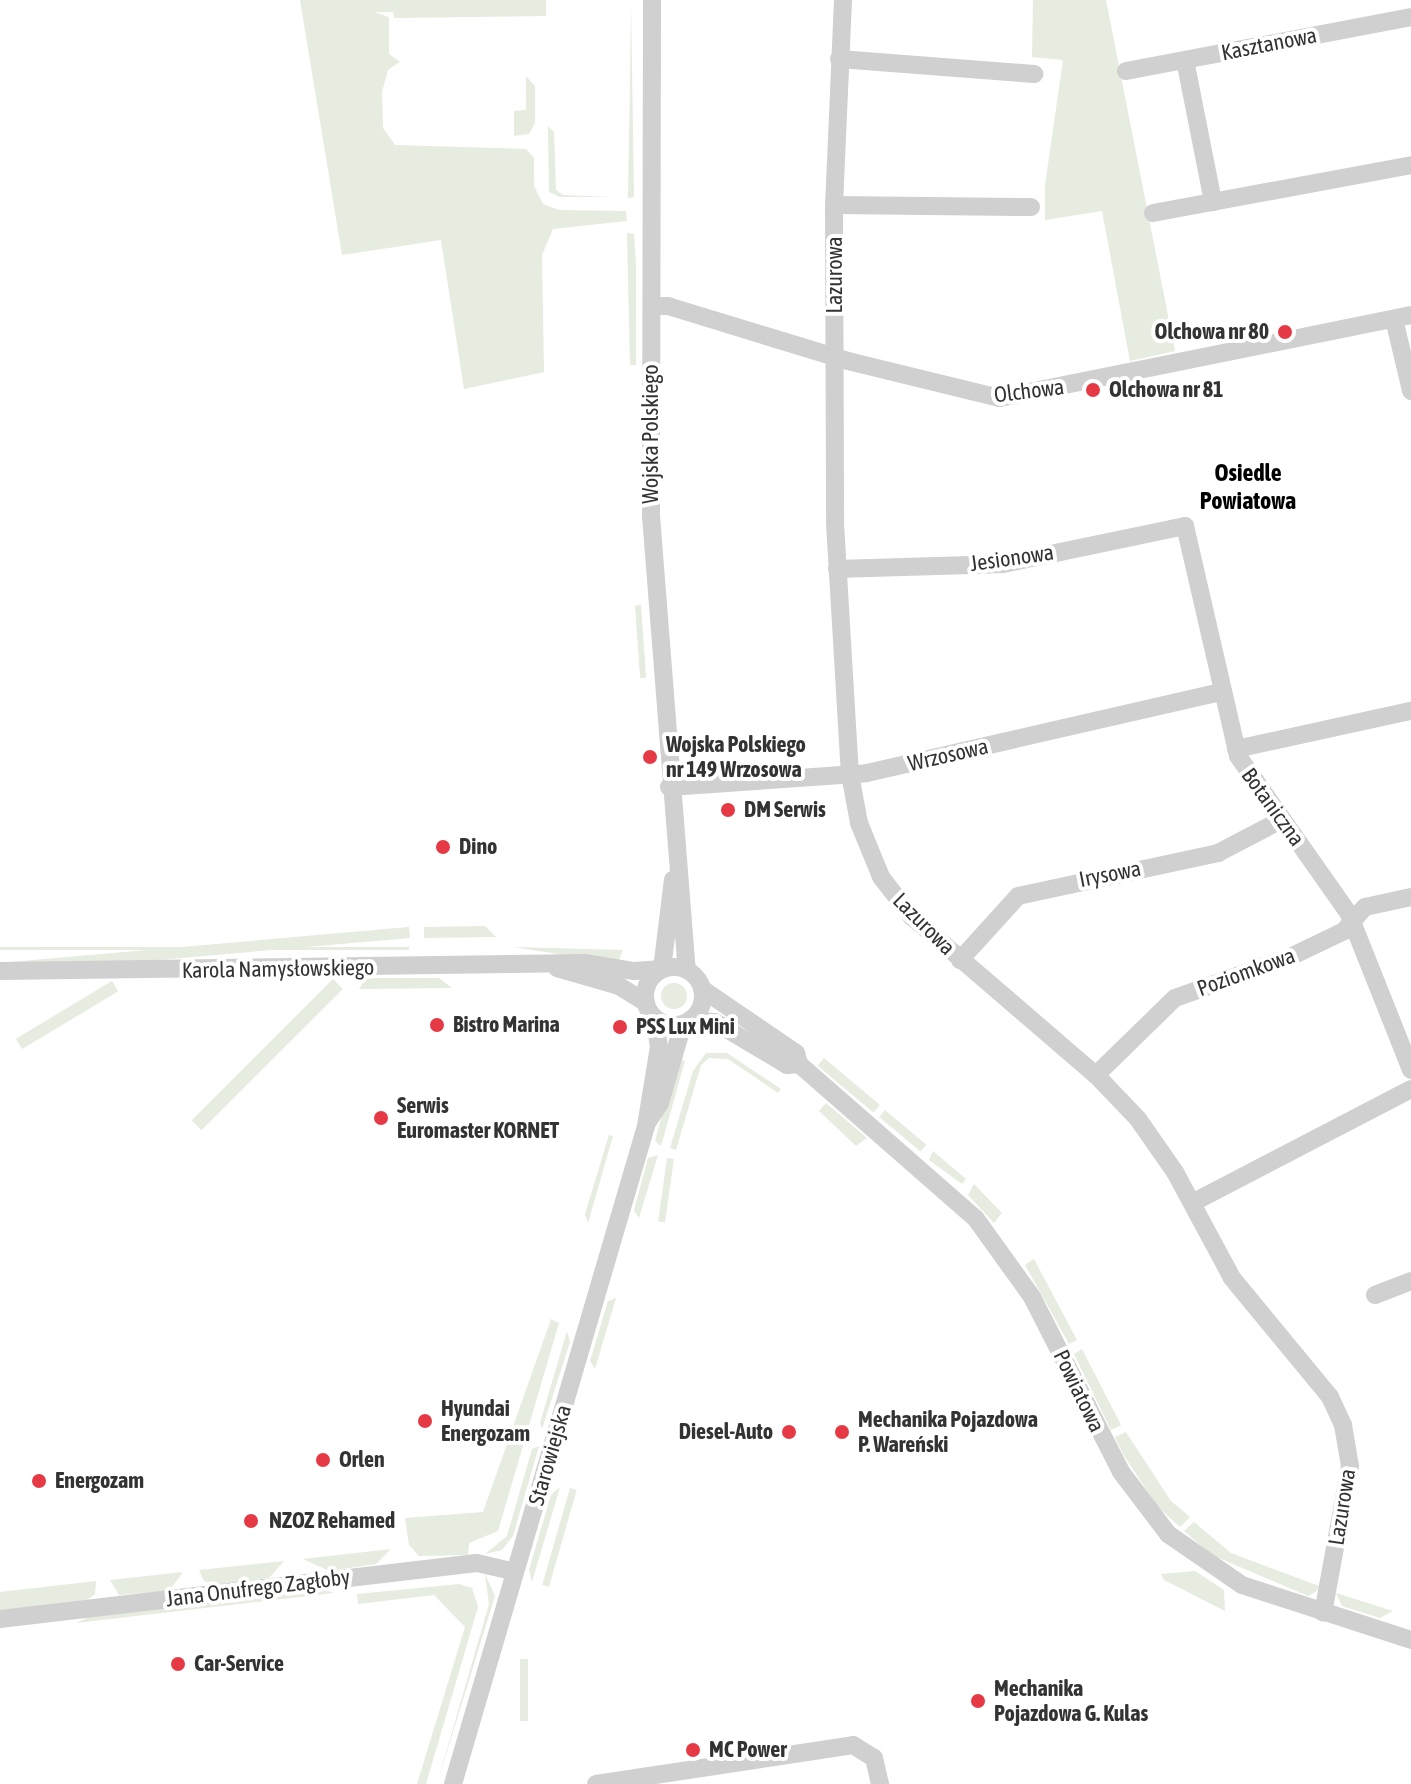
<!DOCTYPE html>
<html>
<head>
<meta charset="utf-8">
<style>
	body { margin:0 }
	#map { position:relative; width:1411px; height:1784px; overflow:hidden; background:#fff; font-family:"Asap Condensed",sans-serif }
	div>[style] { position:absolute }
	.green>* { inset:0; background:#e6ecdf; transform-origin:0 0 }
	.round { border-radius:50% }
	.minor>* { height:18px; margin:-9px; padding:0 9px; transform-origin:9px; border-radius:9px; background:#d0d0d0 }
	.minor>.ring { margin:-9px; padding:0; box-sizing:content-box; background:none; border:18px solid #d0d0d0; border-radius:50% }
	.dots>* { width:22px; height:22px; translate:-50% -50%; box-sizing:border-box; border:4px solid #fff; border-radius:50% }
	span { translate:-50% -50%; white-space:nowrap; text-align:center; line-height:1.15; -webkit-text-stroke:8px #fff; paint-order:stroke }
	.street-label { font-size:22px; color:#333 }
	.poi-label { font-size:22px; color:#333; font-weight:700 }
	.right { translate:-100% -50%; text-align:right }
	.left { translate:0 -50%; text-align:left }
	.neighbourhood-label { font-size:24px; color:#000; font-weight:700 }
</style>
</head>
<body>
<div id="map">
	<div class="green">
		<i style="clip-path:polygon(300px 0,546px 0,546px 16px,394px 18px,393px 12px,374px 12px,389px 17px,389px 54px,400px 62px,388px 70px,382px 92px,383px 128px,395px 145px,526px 149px,534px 158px,534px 186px,543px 204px,559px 210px,626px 211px,627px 221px,553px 229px,542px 255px,544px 372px,464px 389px,441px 240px,342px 255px)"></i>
		<i style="clip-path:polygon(631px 0,634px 197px,628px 198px,630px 85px)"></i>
		<i style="clip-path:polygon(1033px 0,1106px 0,1175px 351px,1130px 361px,1102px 211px,1045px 220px,1045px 185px,1063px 60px,1032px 57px)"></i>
		<i style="clip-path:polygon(526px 76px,535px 86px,535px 123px,529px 134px,514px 136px,514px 111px,526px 110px)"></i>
		<i style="clip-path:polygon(548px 126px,554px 132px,556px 190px,563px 195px,612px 197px,560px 197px,549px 192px)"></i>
		<i style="clip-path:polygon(627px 233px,634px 234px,636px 266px,636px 365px,630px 365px)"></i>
		<i style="left:641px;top:605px;width:73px;height:6px;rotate:86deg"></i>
		<i style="clip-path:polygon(485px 926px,496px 937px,424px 938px,424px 927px)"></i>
		<i style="left:409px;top:927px;width:11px;height:409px;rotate:85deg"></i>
		<i style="left:409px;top:947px;width:3px;height:409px;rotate:90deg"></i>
		<i style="clip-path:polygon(513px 947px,623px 950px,618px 963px)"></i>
		<i style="clip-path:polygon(366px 978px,439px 978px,452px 988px,359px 989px)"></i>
		<i style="left:333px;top:979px;width:14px;height:200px;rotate:45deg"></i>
		<i style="left:112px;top:981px;width:12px;height:112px;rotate:59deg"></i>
		<i class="round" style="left:661px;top:983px;width:26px;height:26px"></i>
		<i style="clip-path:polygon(706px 1053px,727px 1053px,781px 1089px,778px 1093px,728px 1059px,709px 1058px,701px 1065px,676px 1150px,670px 1148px,693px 1071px)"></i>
		<i style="left:824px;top:1058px;width:73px;height:10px;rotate:40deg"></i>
		<i style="clip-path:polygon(677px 1059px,685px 1061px,661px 1146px,655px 1141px)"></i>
		<i style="clip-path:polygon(826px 1103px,867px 1138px,856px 1146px,819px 1111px)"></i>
		<i style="left:885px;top:1110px;width:54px;height:9px;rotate:40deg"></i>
		<i style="clip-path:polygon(609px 1135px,613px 1136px,588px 1223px,585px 1214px)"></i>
		<i style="clip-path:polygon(933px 1151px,966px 1179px,962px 1184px,929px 1160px)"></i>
		<i style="clip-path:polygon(658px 1155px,639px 1218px,634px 1210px,648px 1158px)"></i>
		<i style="left:667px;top:1158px;width:7px;height:64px;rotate:8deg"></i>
		<i style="clip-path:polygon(974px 1184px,1002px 1213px,994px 1223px,968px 1195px)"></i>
		<i style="clip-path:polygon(1034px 1259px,1077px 1340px,1069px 1344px,1025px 1265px)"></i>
		<i style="clip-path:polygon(616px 1298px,595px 1369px,590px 1361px,608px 1301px)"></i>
		<i style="clip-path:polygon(551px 1319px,559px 1323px,498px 1531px,469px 1543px,468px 1555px,419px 1556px,409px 1545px,405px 1518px,483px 1512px)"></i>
		<i style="clip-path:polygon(567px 1331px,570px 1342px,542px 1429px,540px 1423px)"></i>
		<i style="clip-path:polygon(1082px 1349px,1121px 1425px,1111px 1430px,1074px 1354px)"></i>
		<i style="clip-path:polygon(1126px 1432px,1171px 1501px,1190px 1517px,1180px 1527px,1157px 1506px,1123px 1454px,1115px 1437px)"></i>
		<i style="clip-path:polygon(539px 1446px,513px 1536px,502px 1550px,485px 1554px,507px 1536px,532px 1449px)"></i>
		<i style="clip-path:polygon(560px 1487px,532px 1582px,529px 1570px,551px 1495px)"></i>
		<i style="left:570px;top:1488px;width:7px;height:101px;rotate:16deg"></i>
		<i style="clip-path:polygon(1194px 1522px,1231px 1553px,1319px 1586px,1317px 1591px,1308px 1596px,1212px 1555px,1184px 1531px)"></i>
		<i style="clip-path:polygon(391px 1549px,376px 1564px,329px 1571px,303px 1559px)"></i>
		<i style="clip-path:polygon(284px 1561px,269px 1578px,215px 1585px,204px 1581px,199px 1570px)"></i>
		<i style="clip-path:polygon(1195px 1571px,1224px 1590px,1225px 1611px,1164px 1580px,1161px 1574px)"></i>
		<i style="clip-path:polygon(183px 1572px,169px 1591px,119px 1595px,110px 1580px)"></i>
		<i style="clip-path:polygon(485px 1574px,495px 1596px,437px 1784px,489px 1604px)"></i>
		<i style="clip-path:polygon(96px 1581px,95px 1594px,87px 1600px,0 1611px,0 1592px)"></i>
		<i style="clip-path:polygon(459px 1584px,472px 1588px,478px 1607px,426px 1784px,417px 1784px,465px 1627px,434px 1595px,358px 1604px,357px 1594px)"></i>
		<i style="clip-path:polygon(323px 1589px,334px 1593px,76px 1623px,89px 1617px)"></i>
		<i style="clip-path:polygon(1336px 1593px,1393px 1611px,1380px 1618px,1342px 1606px)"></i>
		<i style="left:520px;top:1659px;width:8px;height:62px"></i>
	</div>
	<div class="minor">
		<i style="left:652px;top:0;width:516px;rotate:90.11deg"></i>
		<i style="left:651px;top:516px;width:455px;rotate:85.5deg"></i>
		<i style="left:843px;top:0;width:205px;rotate:92.5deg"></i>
		<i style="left:834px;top:205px;width:318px;rotate:89.8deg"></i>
		<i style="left:835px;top:523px;width:251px;rotate:86.6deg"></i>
		<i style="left:850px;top:774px;width:50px;rotate:79.6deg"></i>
		<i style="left:859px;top:823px;width:58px;rotate:67.8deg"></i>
		<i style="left:881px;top:877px;width:51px;rotate:52.2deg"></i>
		<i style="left:912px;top:917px;width:243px;rotate:40.7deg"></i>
		<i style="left:1096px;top:1075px;width:61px;rotate:46.3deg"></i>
		<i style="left:1138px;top:1119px;width:65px;rotate:55.1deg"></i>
		<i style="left:1175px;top:1172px;width:120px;rotate:61.7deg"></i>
		<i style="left:1232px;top:1278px;width:154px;rotate:50.5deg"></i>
		<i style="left:1330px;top:1397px;width:31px;rotate:65deg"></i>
		<i style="left:1343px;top:1425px;width:42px;rotate:80.3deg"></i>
		<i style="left:1350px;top:1466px;width:149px;rotate:100.4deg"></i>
		<i style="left:839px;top:59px;width:196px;rotate:4.4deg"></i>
		<i style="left:1185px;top:60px;width:145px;rotate:78.8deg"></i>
		<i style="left:1126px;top:71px;width:290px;rotate:-10.7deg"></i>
		<i style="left:834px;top:205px;width:197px;rotate:0.6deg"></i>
		<i style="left:1153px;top:213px;width:262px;rotate:-10.5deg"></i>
		<i style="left:652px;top:306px;width:16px"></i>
		<i style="left:668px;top:306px;width:188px;rotate:17deg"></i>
		<i style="left:848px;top:361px;width:156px;rotate:13.7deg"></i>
		<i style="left:1000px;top:398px;width:419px;rotate:-11.4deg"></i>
		<i style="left:1394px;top:319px;width:74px;rotate:76.7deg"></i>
		<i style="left:837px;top:569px;width:166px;rotate:-1.7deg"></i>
		<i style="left:1003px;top:564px;width:186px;rotate:-11.8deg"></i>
		<i style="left:1185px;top:526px;width:236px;rotate:77deg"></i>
		<i style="left:1238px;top:756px;width:193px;rotate:54.9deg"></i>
		<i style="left:1349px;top:914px;width:168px;rotate:68.3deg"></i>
		<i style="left:1236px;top:749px;width:179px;rotate:-12.3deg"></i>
		<i style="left:669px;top:787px;width:198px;rotate:-4deg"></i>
		<i style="left:867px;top:773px;width:364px;rotate:-12.9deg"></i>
		<i style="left:960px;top:960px;width:86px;rotate:-47.8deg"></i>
		<i style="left:1018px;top:896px;width:205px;rotate:-12.1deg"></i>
		<i style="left:1218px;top:853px;width:71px;rotate:-27.6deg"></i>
		<i class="ring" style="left:645px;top:967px;width:40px;height:40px"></i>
		<i style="left:557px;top:968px;width:65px;rotate:16.2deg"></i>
		<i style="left:619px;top:986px;width:32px;rotate:32deg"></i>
		<i style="left:0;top:971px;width:585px;rotate:-0.78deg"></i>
		<i style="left:585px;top:963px;width:50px;rotate:9.3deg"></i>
		<i style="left:634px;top:971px;width:28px;rotate:-4deg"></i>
		<i style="left:662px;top:969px;width:90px;rotate:-83deg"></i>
		<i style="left:702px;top:989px;width:114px;rotate:34.2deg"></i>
		<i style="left:796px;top:1053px;width:11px;rotate:75deg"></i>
		<i style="left:799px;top:1064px;width:235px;rotate:41.2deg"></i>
		<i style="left:976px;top:1219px;width:96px;rotate:54.3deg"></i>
		<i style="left:1032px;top:1297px;width:196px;rotate:63deg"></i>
		<i style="left:1121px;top:1472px;width:78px;rotate:52.8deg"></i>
		<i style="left:1168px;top:1534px;width:90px;rotate:34.6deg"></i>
		<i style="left:1242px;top:1585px;width:178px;rotate:18deg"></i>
		<i style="left:690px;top:1020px;width:25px;rotate:5deg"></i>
		<i style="left:715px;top:1022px;width:84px;rotate:30.8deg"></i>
		<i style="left:787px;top:1065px;width:12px;rotate:-5deg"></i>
		<i style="left:1096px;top:1075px;width:110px;rotate:-44.3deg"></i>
		<i style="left:1175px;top:998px;width:120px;rotate:-19.5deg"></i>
		<i style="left:1288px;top:958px;width:62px;rotate:-25.7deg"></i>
		<i style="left:1344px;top:931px;width:32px;rotate:-49deg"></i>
		<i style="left:1365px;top:907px;width:47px;rotate:-12.3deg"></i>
		<i style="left:647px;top:1123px;width:24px;rotate:-57deg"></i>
		<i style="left:660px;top:1103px;width:82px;rotate:-73.8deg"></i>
		<i style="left:1192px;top:1203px;width:247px;rotate:-27.5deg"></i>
		<i style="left:1375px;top:1295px;width:39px;rotate:-21deg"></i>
		<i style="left:0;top:1619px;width:480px;rotate:-6.7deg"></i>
		<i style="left:477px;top:1563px;width:39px;rotate:13deg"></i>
		<i style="left:453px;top:1784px;width:686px;rotate:-73.65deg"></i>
		<i style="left:646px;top:1126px;width:80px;rotate:-80.7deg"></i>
		<i style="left:659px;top:1047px;width:30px;rotate:-99deg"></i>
		<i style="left:596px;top:1784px;width:260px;rotate:-8.6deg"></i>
		<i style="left:853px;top:1745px;width:25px;rotate:32deg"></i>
		<i style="left:874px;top:1758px;width:27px;rotate:77deg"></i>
	</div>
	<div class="dots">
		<i style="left:1285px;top:332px;background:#e63946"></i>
		<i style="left:1093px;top:390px;background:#e63946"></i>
		<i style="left:650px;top:757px;background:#e63946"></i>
		<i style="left:728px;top:810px;background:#e63946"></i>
		<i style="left:443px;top:847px;background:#e63946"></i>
		<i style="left:437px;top:1025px;background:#e63946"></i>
		<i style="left:620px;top:1027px;background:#e63946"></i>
		<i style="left:381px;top:1118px;background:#e63946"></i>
		<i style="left:425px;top:1421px;background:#e63946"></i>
		<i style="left:789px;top:1432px;background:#e63946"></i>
		<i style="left:842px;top:1432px;background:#e63946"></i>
		<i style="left:323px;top:1460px;background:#e63946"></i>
		<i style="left:39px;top:1481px;background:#e63946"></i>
		<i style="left:251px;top:1521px;background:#e63946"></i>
		<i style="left:178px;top:1664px;background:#e63946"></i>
		<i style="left:978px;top:1701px;background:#e63946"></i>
		<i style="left:693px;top:1750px;background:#e63946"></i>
	</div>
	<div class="street-label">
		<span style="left:1269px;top:44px;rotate:-11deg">Kasztanowa</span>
		<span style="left:835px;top:275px;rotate:-90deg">Lazurowa</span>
		<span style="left:1029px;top:391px;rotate:-7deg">Olchowa</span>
		<span style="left:651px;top:434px;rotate:-90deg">Wojska Polskiego</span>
		<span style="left:1012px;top:558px;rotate:-8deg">Jesionowa</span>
		<span style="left:948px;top:755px;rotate:-13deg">Wrzosowa</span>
		<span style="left:1273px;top:807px;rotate:54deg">Botaniczna</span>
		<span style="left:1110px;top:874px;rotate:-11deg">Irysowa</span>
		<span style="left:924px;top:924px;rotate:45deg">Lazurowa</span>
		<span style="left:278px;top:969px;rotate:-1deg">Karola Namysłowskiego</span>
		<span style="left:1246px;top:972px;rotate:-20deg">Poziomkowa</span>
		<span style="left:1079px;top:1391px;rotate:64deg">Powiatowa</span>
		<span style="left:550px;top:1455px;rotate:-74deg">Starowiejska</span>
		<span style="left:1342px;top:1507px;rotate:-81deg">Lazurowa</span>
		<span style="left:258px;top:1588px;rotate:-7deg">Jana Onufrego Zagłoby</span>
	</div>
	<div class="poi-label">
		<span class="right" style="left:1269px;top:332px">Olchowa nr 80</span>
		<span class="left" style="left:1109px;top:390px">Olchowa nr 81</span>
		<span class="left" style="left:666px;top:757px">Wojska Polskiego<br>nr 149 Wrzosowa</span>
		<span class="left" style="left:744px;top:810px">DM Serwis</span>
		<span class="left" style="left:459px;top:847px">Dino</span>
		<span class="left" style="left:453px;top:1025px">Bistro Marina</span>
		<span class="left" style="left:636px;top:1027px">PSS Lux Mini</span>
		<span class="left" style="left:397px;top:1118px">Serwis<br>Euromaster KORNET</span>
		<span class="left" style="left:441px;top:1421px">Hyundai<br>Energozam</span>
		<span class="left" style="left:858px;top:1432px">Mechanika Pojazdowa<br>P. Wareński</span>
		<span class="right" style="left:773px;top:1432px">Diesel-Auto</span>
		<span class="left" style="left:339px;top:1460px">Orlen</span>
		<span class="left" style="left:55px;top:1481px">Energozam</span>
		<span class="left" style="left:269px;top:1521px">NZOZ Rehamed</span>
		<span class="left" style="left:194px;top:1664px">Car-Service</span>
		<span class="left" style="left:994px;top:1701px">Mechanika<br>Pojazdowa G. Kulas</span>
		<span class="left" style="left:709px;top:1750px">MC Power</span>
	</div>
	<div class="neighbourhood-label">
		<span style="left:1248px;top:487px">Osiedle<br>Powiatowa</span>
	</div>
</div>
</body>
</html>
